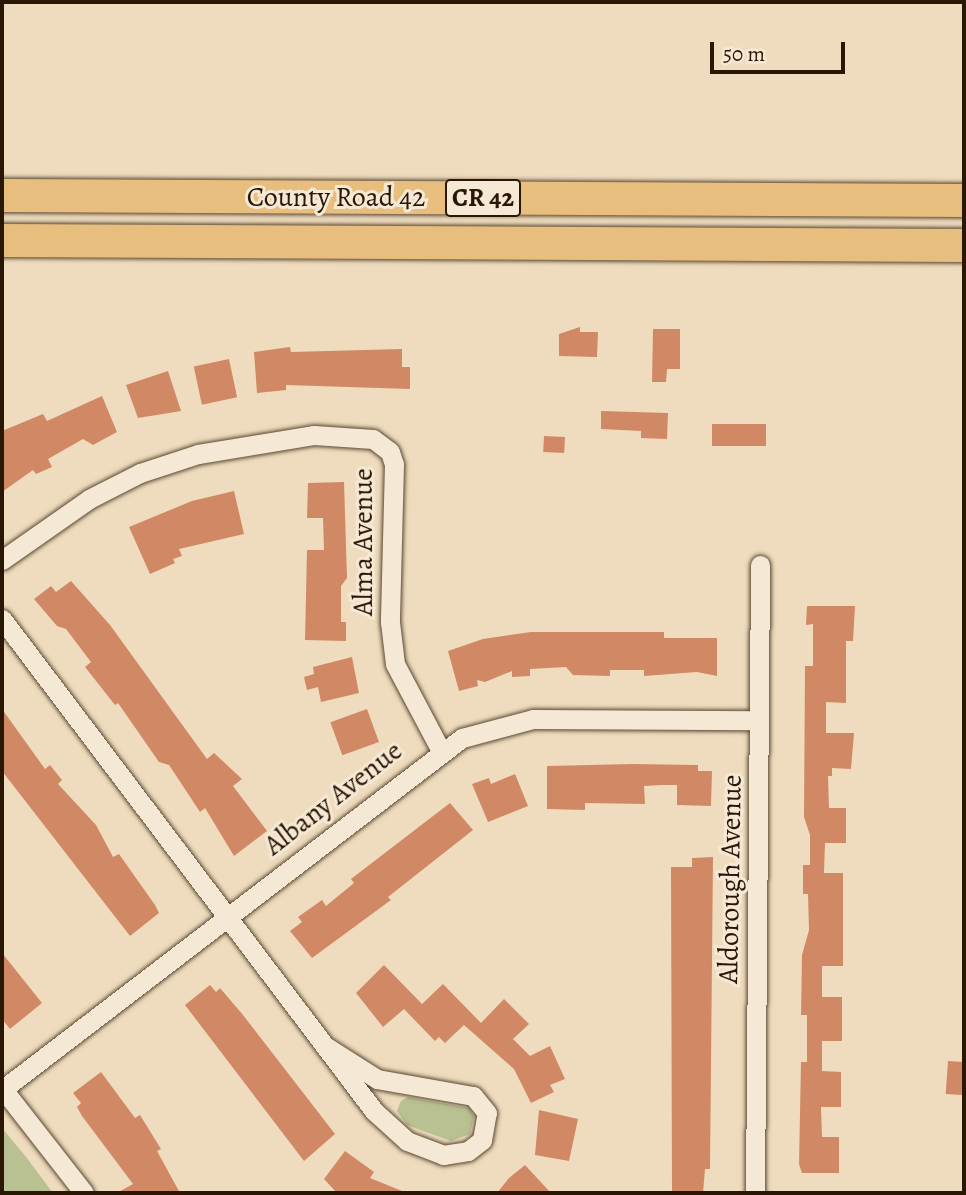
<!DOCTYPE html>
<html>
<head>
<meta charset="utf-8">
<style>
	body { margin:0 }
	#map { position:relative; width:966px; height:1195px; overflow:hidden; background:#efdcbe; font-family:Alegreya,serif }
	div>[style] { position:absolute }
	.green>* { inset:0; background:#b9c091 }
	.building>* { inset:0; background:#d08964; transform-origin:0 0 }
	.roads { filter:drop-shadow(0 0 2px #5a4832) drop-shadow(0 0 2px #5a4832) }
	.street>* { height:19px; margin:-9.5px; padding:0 9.5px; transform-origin:9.5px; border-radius:9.5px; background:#f5e8d5 }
	.highway>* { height:33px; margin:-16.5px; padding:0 16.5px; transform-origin:16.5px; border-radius:16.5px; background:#e8be7f }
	span { translate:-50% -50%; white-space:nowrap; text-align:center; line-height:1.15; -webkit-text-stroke:6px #f5e8d5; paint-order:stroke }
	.shield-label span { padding:2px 5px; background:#f5e8d5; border:2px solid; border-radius:5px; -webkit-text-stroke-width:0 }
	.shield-label { font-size:26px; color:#291703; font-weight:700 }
	.street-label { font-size:28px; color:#291703 }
	.frame { position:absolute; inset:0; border:4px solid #291703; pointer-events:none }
	.scale { position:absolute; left:710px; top:42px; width:135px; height:32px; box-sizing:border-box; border:4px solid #291703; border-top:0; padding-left:9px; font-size:21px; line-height:24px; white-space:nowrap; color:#291703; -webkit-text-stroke:5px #f5e8d5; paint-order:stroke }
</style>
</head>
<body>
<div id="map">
	<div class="green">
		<i style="clip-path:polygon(408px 1097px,469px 1108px,474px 1116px,470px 1134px,451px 1141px,407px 1125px,397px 1111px,401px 1101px)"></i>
		<i style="clip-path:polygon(2px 1128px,26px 1157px,53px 1193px,2px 1193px)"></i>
	</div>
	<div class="building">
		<i style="clip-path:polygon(580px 327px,580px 332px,598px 332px,597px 357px,559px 356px,559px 334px)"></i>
		<i style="clip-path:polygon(653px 329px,680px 329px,680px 369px,667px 369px,666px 382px,652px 382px)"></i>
		<i style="clip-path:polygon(290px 347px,291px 352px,402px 349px,402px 367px,410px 367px,410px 389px,286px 385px,286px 390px,257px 393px,254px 352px)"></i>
		<i style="left:229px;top:359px;width:39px;height:36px;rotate:78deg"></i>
		<i style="clip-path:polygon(168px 371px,181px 411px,138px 418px,126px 385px)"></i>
		<i style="clip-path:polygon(102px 396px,117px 432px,93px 445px,83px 439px,48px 459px,52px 467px,36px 474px,33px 470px,2px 492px,2px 431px,43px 414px,47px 421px)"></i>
		<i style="clip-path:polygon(601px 411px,668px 413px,667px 439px,641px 438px,641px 431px,601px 429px)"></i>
		<i style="left:766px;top:424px;width:22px;height:54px;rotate:90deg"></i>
		<i style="left:544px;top:436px;width:21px;height:16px;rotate:3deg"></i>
		<i style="clip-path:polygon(344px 482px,347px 578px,341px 586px,341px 622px,346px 622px,346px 641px,305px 640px,307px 550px,324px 550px,323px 518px,307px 518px,308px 483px)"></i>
		<i style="clip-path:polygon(234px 491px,244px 534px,179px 549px,182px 556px,173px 559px,175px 563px,150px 574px,129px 527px,192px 501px)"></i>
		<i style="clip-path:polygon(71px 581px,110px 625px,207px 759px,214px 753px,242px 779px,233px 786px,267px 831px,234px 856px,205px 808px,200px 812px,169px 765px,159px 762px,118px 703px,115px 705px,85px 667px,91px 662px,66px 629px,57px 626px,34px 599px,51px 586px,56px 592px)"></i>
		<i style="clip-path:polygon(807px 606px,855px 606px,853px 641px,846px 641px,846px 703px,826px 702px,826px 733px,854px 733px,851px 769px,832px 768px,832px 776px,828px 776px,829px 808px,846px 808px,846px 843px,825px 843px,824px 873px,843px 873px,843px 966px,822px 966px,822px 997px,842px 997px,842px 1041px,822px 1041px,822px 1071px,841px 1072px,841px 1107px,821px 1107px,822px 1137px,839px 1137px,839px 1173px,802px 1173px,799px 1164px,801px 1062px,807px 1062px,807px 1015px,801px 1015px,802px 955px,809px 930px,808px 894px,803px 894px,803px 865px,810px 865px,810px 835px,804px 817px,805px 666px,813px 666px,813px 624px,806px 625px)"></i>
		<i style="clip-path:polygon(531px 632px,664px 632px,664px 638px,717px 638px,717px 676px,697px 672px,644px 676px,644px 670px,610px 670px,610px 676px,573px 675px,566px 667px,530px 669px,530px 676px,512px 677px,512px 671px,485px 682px,477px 680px,478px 686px,459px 691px,448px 651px,483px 639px)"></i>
		<i style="clip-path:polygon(352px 657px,359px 693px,321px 702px,318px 687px,307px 690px,304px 677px,314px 674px,313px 667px)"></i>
		<i style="clip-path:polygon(2px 709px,45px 769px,50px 765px,62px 780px,58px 784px,96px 825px,113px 857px,119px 854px,155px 905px,159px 913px,130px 936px,2px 771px)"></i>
		<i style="left:367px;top:709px;width:35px;height:39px;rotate:70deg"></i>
		<i style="clip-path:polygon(632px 764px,698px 765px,698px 771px,712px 771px,711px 806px,677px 805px,677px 785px,662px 785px,644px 786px,645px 804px,585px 803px,585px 810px,547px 809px,547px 766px)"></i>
		<i style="clip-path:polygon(515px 774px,528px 806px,488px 822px,472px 784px,489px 778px,491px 784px)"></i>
		<i style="clip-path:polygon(450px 803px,473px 830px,388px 897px,391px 900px,312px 958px,290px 931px,302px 922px,298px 917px,322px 900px,326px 906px,354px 883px,351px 879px)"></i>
		<i style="clip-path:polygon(713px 857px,710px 1169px,705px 1169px,703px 1193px,672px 1193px,671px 867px,692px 867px,692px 858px)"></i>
		<i style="clip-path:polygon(2px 953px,42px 1003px,10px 1029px,2px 1019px)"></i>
		<i style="clip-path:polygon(384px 965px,422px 1004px,443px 984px,481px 1023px,504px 999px,529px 1024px,513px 1039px,530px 1056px,550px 1046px,565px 1079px,550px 1085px,554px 1092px,531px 1103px,514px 1069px,464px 1025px,445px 1043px,439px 1037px,435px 1041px,404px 1009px,383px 1027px,356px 993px)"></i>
		<i style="clip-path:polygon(210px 985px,216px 992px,220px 988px,243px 1015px,335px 1134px,304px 1161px,185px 1005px)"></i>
		<i style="left:948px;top:1061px;width:16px;height:33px;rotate:4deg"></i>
		<i style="clip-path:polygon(101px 1072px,135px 1118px,140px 1115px,161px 1149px,157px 1151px,180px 1193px,117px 1193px,133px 1184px,82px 1116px,77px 1107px,81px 1103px,73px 1093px)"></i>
		<i style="clip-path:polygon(539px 1110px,578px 1119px,569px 1161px,535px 1155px)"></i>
		<i style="clip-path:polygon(345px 1151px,374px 1172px,370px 1178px,407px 1193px,337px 1193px,324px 1179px)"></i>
		<i style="clip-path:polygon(525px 1165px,551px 1193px,497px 1193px,509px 1178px)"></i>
	</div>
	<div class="roads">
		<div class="street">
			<i style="left:2px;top:560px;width:106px;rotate:-35deg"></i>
			<i style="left:89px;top:499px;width:57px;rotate:-27deg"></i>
			<i style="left:140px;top:473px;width:61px;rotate:-18.1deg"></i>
			<i style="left:198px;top:454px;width:118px;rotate:-9.3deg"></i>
			<i style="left:314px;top:435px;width:59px;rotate:3.9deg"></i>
			<i style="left:373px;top:439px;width:21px;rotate:37deg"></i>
			<i style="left:390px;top:452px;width:13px;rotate:72deg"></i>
			<i style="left:394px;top:464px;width:158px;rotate:91.5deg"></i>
			<i style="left:390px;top:622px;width:42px;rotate:83.2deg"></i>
			<i style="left:395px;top:664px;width:98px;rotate:62.1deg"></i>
			<i style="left:2px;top:619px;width:617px;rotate:52.91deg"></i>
			<i style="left:374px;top:1111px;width:45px;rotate:42.3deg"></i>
			<i style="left:407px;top:1141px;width:39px;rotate:21deg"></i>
			<i style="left:443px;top:1155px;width:25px;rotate:-9deg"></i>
			<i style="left:468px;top:1151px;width:18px;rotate:-38deg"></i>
			<i style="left:482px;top:1140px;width:27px;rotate:-80deg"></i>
			<i style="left:487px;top:1113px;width:22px;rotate:-129deg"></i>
			<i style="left:473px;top:1096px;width:97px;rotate:-170deg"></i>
			<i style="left:377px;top:1079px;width:62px;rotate:-147.6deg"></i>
			<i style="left:2px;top:1088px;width:133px;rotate:52deg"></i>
			<i style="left:3px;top:1089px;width:578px;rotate:-37.41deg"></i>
			<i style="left:462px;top:738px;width:73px;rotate:-15deg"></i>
			<i style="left:533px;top:719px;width:226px;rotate:0.3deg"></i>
			<i style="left:755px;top:1193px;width:628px;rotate:-89.54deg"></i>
		</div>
		<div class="highway">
			<i style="left:2px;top:195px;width:962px;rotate:0.3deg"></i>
			<i style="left:2px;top:240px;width:962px;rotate:0.3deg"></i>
		</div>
	</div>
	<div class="shield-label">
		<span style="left:483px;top:198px">CR 42</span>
	</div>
	<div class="street-label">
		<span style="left:336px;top:197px">County Road 42</span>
		<span style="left:363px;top:542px;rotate:-90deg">Alma Avenue</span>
		<span style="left:333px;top:798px;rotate:-38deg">Albany Avenue</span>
		<span style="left:730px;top:879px;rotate:-89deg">Aldorough Avenue</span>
	</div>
	<div class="frame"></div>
	<div class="scale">50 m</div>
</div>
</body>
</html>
